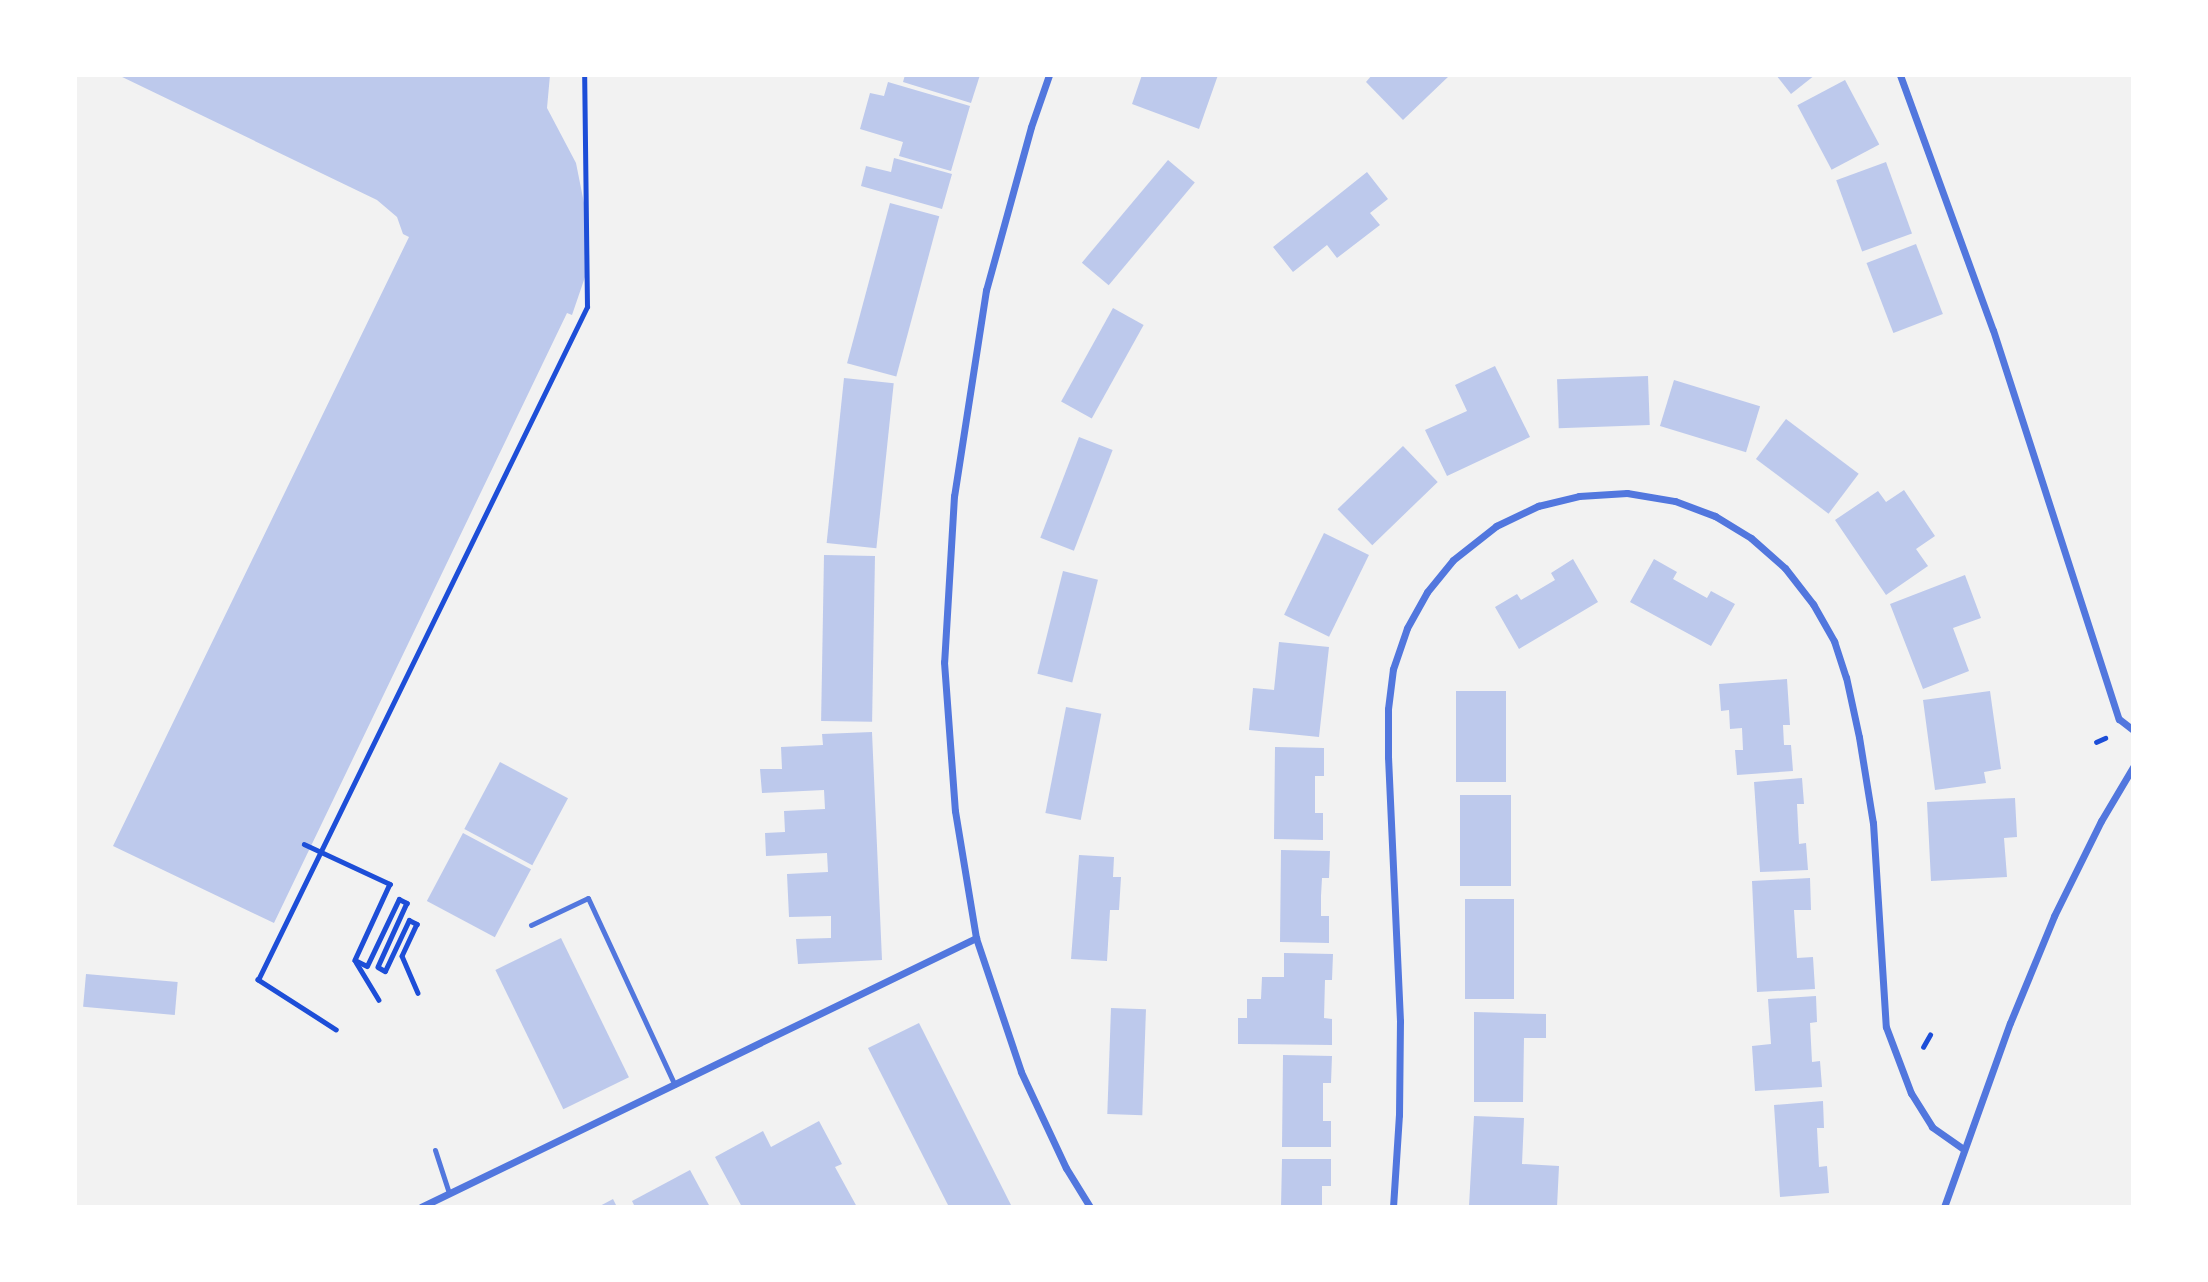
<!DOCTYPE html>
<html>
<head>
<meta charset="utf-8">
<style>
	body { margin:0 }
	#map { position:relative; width:2208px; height:1282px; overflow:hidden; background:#f2f2f2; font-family:Mulish,sans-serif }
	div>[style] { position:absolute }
	.building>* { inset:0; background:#bdc9ec; transform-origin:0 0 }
	.path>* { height:4.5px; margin:-2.25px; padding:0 2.25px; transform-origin:2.25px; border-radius:2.25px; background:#1d4ed8 }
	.service>* { height:5px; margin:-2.5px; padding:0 2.5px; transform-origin:2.5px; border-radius:2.5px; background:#5277de }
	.minor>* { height:7px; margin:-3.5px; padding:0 3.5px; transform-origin:3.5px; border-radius:3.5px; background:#5277de }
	span { translate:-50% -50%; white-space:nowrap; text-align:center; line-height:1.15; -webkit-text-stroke:5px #fff; paint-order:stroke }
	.frame { position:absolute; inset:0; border:77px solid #fff; pointer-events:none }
</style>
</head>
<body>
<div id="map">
	<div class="building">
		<i style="clip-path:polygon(118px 75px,550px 75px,547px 108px,576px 163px,587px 218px,585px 277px,572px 315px,567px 313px,274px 923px,113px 846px,409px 237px,403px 234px,397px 217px,377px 200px)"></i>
		<i style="clip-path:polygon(905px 75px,980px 75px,971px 103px,903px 82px)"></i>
		<i style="clip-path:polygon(1142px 75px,1218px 75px,1199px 129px,1132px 104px)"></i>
		<i style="clip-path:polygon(1372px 75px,1450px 75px,1403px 120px,1366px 82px)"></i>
		<i style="clip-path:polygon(1776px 75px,1815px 75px,1791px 94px)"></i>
		<i style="left:1845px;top:80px;width:73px;height:54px;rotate:62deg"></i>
		<i style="clip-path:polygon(888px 82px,970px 106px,951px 171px,899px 156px,903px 142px,860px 129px,870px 93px,884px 96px)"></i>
		<i style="clip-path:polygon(894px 158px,952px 174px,942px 209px,861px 186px,866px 166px,891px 172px)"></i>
		<i style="left:1168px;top:160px;width:35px;height:134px;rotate:40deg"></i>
		<i style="left:1886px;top:162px;width:76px;height:53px;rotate:70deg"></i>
		<i style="clip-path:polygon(1367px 172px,1388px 199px,1370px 213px,1380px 225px,1337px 258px,1327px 245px,1293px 272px,1273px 247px)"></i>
		<i style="left:890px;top:203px;width:51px;height:166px;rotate:15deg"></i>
		<i style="left:1916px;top:244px;width:75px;height:53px;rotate:69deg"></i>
		<i style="left:1113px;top:308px;width:35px;height:107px;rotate:29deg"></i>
		<i style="clip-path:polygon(1495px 366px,1530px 437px,1447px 476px,1425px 430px,1467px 411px,1455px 385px)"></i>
		<i style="left:1648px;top:376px;width:49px;height:91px;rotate:88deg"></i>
		<i style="left:844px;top:378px;width:50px;height:166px;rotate:6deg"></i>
		<i style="left:1674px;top:380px;width:90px;height:48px;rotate:17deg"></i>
		<i style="left:1786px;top:419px;width:91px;height:50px;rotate:37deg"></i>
		<i style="left:1079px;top:437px;width:36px;height:108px;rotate:21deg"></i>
		<i style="left:1403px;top:446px;width:50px;height:91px;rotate:46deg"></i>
		<i style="clip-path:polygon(1904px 490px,1935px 536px,1916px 549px,1928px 566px,1886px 595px,1835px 520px,1878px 491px,1886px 502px)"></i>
		<i style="left:1324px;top:533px;width:50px;height:91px;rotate:26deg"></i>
		<i style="left:824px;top:555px;width:51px;height:166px;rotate:1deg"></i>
		<i style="clip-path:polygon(1573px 559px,1598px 602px,1519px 649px,1495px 607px,1517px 594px,1521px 600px,1555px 580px,1551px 573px)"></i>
		<i style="clip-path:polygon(1654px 559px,1677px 572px,1673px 579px,1707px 598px,1711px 591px,1735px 604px,1711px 646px,1630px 602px)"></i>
		<i style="left:1063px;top:571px;width:36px;height:106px;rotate:14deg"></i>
		<i style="clip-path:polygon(1965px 575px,1981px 618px,1953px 628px,1969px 671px,1923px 689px,1890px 604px)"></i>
		<i style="clip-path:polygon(1279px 642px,1329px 647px,1319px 737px,1249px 730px,1253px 688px,1274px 690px)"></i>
		<i style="clip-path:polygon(1787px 679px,1790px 725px,1783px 725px,1784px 745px,1791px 745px,1793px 771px,1737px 775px,1735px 750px,1743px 750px,1742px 728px,1730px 729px,1729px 710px,1721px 711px,1719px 684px)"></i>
		<i style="left:1456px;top:691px;width:50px;height:91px"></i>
		<i style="clip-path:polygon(1990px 691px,2001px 769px,1984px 772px,1986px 783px,1935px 790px,1923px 700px)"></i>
		<i style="left:1066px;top:707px;width:36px;height:108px;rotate:11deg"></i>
		<i style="clip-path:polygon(872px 732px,882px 960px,798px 964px,796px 939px,831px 938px,831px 916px,789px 917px,787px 874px,828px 872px,827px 853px,766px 856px,765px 833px,785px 832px,784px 811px,825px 809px,824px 790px,762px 793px,760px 769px,782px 769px,781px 747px,823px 745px,822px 734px)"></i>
		<i style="clip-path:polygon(1275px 747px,1324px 748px,1324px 776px,1315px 776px,1315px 813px,1323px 813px,1323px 840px,1274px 839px)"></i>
		<i style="left:500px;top:762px;width:77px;height:76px;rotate:28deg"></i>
		<i style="clip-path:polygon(1802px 778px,1804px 804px,1797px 804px,1798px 825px,1799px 844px,1806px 843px,1808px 870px,1760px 872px,1754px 782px)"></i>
		<i style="left:1460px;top:795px;width:51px;height:91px"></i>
		<i style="clip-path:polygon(2015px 798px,2017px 837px,2004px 838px,2007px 877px,1931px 881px,1927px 802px)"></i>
		<i style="left:463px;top:833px;width:77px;height:77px;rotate:28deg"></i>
		<i style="clip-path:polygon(1281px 850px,1330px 851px,1329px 878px,1322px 878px,1321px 896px,1321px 916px,1329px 916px,1329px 943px,1280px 942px)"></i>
		<i style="clip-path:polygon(1079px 855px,1114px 857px,1113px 877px,1121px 877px,1119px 910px,1110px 910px,1107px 961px,1071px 959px)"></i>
		<i style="clip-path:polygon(1810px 878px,1811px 910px,1794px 910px,1797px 958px,1813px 957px,1815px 989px,1757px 992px,1752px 881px)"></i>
		<i style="left:1465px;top:899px;width:49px;height:100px"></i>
		<i style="left:561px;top:938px;width:155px;height:73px;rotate:64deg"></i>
		<i style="clip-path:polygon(1284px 953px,1333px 954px,1332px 980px,1325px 980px,1324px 1018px,1332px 1019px,1332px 1045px,1238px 1044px,1238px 1018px,1247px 1018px,1247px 999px,1261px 999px,1262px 977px,1284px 977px)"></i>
		<i style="left:86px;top:974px;width:92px;height:33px;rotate:5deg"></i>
		<i style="clip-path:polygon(1816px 996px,1817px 1022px,1810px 1023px,1812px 1062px,1820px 1061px,1822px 1087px,1755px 1091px,1752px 1046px,1771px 1044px,1768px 999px)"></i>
		<i style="left:1111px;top:1008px;width:35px;height:106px;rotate:2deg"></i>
		<i style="clip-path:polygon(1474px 1012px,1546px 1014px,1546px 1038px,1524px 1038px,1523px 1102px,1474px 1102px)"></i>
		<i style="clip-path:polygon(919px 1023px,1012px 1207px,949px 1207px,868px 1048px)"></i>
		<i style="clip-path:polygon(1283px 1055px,1332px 1056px,1331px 1083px,1323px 1083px,1323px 1121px,1331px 1121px,1331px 1147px,1282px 1147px)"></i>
		<i style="clip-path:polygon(1823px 1101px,1824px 1128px,1817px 1128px,1819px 1167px,1827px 1166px,1829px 1193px,1780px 1197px,1774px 1105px)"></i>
		<i style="clip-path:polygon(1474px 1116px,1524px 1118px,1522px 1164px,1559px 1166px,1557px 1207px,1469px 1206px)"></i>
		<i style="clip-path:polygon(819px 1121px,842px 1164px,835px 1167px,857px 1207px,742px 1207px,715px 1157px,763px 1131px,771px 1147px)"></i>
		<i style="clip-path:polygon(1282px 1159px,1331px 1159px,1331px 1186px,1322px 1186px,1322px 1207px,1281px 1207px)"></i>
		<i style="clip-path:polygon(690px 1170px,710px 1207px,635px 1207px,632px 1201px)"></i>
		<i style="clip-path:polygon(613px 1199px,617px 1207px,598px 1207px)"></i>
	</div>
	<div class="path">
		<i style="left:2096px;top:742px;width:10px;rotate:-24deg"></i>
		<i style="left:304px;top:844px;width:95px;rotate:24.9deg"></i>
		<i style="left:390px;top:884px;width:84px;rotate:114.7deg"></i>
		<i style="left:355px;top:960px;width:13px;rotate:27deg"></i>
		<i style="left:367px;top:966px;width:74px;rotate:-64.5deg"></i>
		<i style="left:399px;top:899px;width:9px;rotate:27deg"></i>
		<i style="left:407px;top:903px;width:70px;rotate:114.4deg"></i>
		<i style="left:378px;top:967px;width:8px;rotate:30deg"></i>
		<i style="left:385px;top:971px;width:56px;rotate:-64.8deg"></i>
		<i style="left:409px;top:920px;width:9px;rotate:27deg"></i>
		<i style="left:417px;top:924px;width:35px;rotate:115deg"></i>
		<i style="left:402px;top:956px;width:40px;rotate:66.6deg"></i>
		<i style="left:356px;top:962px;width:44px;rotate:58.8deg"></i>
		<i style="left:336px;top:1030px;width:93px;rotate:-147.3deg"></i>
		<i style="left:258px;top:980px;width:749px;rotate:-63.95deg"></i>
		<i style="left:587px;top:307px;width:232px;rotate:-90.7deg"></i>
		<i style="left:1923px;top:1047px;width:14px;rotate:-60deg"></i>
	</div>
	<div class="service">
		<i style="left:531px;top:925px;width:63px;rotate:-25.3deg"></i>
		<i style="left:588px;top:898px;width:206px;rotate:65.1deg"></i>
		<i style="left:435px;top:1150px;width:45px;rotate:72deg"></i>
	</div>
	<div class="minor">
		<i style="left:1049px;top:75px;width:55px;rotate:109.1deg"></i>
		<i style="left:1031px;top:127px;width:169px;rotate:105.4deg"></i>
		<i style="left:986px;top:290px;width:208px;rotate:98.8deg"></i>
		<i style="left:954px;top:496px;width:166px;rotate:93.4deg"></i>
		<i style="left:944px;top:662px;width:149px;rotate:85.8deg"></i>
		<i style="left:955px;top:811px;width:129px;rotate:80.6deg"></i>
		<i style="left:976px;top:938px;width:141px;rotate:71.4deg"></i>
		<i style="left:1021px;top:1072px;width:106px;rotate:64.9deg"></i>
		<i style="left:1066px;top:1168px;width:46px;rotate:58.4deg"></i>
		<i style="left:1900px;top:75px;width:271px;rotate:70deg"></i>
		<i style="left:1993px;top:330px;width:409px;rotate:72.1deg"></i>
		<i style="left:2119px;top:719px;width:18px;rotate:38deg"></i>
		<i style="left:421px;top:1207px;width:617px;rotate:-25.86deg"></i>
		<i style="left:1393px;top:1207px;width:92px;rotate:-86.3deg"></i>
		<i style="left:1399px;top:1115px;width:94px;rotate:-89.4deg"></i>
		<i style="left:1400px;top:1021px;width:264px;rotate:-92.6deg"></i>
		<i style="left:1388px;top:757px;width:48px;rotate:-90deg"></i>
		<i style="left:1388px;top:709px;width:40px;rotate:-82.9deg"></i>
		<i style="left:1393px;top:669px;width:43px;rotate:-71.1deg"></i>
		<i style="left:1407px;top:628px;width:41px;rotate:-60.9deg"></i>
		<i style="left:1427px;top:592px;width:41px;rotate:-50.9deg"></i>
		<i style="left:1453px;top:560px;width:55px;rotate:-38.3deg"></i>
		<i style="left:1496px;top:526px;width:47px;rotate:-25.5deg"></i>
		<i style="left:1538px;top:506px;width:42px;rotate:-13.7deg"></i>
		<i style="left:1579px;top:496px;width:48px;rotate:-3.6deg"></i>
		<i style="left:1627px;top:493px;width:49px;rotate:9.5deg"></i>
		<i style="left:1675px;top:501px;width:43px;rotate:20.6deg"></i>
		<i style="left:1715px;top:516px;width:42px;rotate:31.4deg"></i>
		<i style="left:1751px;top:538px;width:45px;rotate:41.4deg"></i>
		<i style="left:1785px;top:568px;width:46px;rotate:52.1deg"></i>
		<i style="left:1813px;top:604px;width:43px;rotate:60.4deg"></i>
		<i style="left:1834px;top:641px;width:38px;rotate:72deg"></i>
		<i style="left:1846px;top:677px;width:61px;rotate:77.8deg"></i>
		<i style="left:1859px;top:737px;width:87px;rotate:80.8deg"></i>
		<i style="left:1873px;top:823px;width:204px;rotate:86.4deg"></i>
		<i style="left:1886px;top:1027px;width:71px;rotate:69.3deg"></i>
		<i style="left:1911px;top:1093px;width:40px;rotate:58deg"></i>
		<i style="left:1932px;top:1127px;width:39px;rotate:35deg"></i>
		<i style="left:1944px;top:1207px;width:195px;rotate:-70.3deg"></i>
		<i style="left:2010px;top:1023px;width:116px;rotate:-67.6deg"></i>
		<i style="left:2054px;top:916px;width:106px;rotate:-63.7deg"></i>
		<i style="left:2101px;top:821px;width:63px;rotate:-59.3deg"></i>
	</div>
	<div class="frame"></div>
</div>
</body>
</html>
